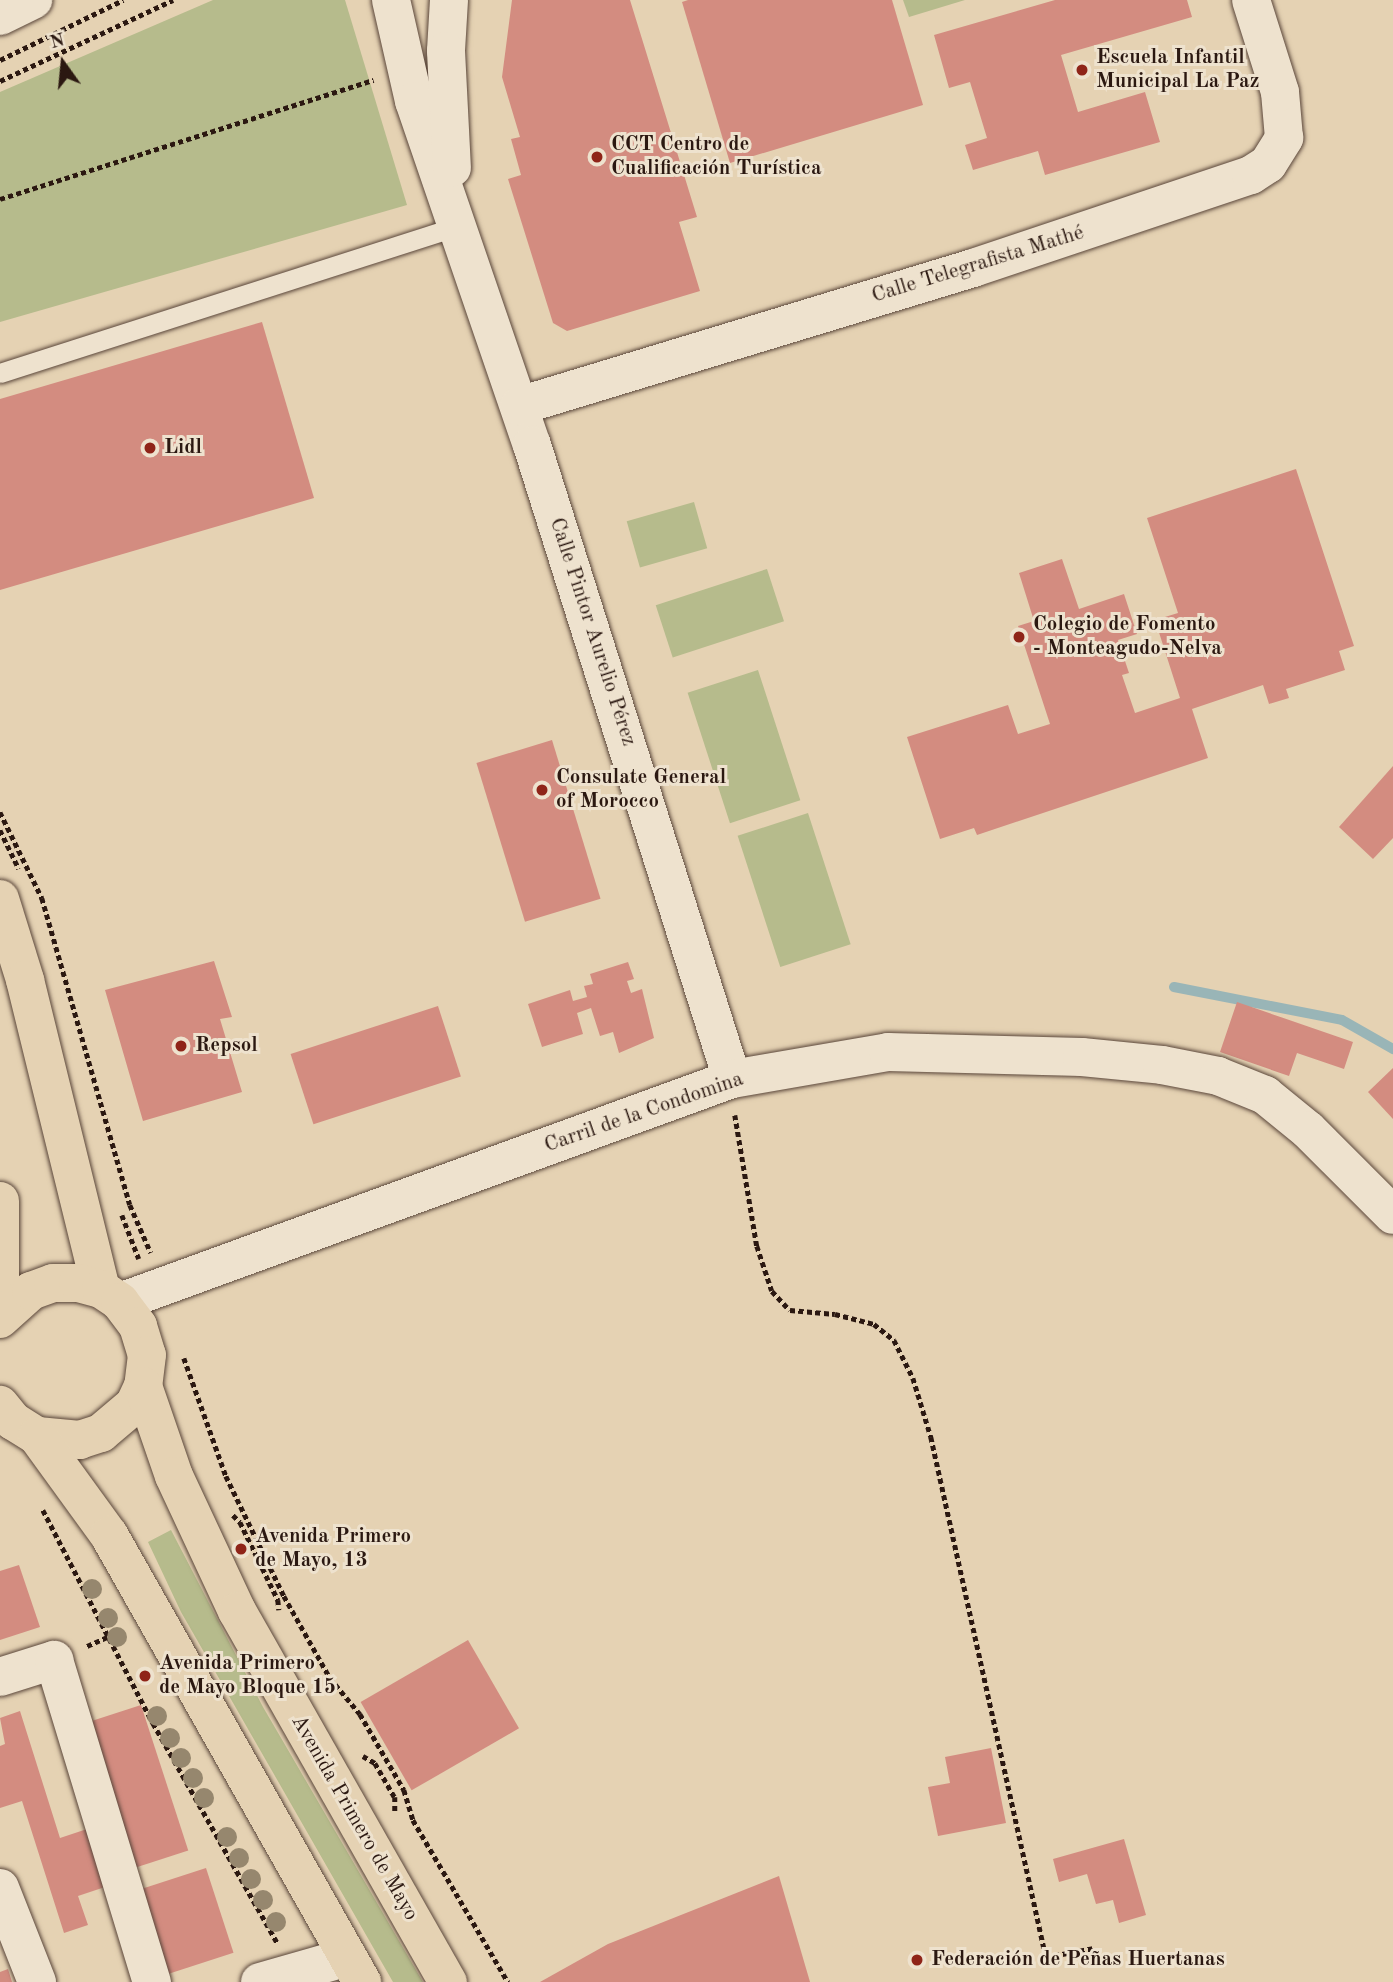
<!DOCTYPE html>
<html>
<head>
<meta charset="utf-8">
<style>
	body { margin:0 }
	#map { position:relative; width:1393px; height:1982px; overflow:hidden; background:#e5d2b3; font-family:"Old Standard TT",serif }
	div>[style] { position:absolute }
	.green>* { inset:0; background:#b6bb8c; transform-origin:0 0 }
	.stream>* { height:10px; margin:-5px; padding:0 5px; transform-origin:5px; border-radius:5px; background:#99b5b7 }
	.building>* { inset:0; background:#d38c80; transform-origin:0 0 }
	.path>* { height:4.5px; margin-top:-2.25px; transform-origin:0; background:repeating-linear-gradient(90deg,#2b1811 0 5px,transparent 0 8.5px) }
	.roads { filter:drop-shadow(0 0 2px #5a463a) drop-shadow(0 0 2px #5a463a) }
	.service>* { height:19px; margin:-9.5px; padding:0 9.5px; transform-origin:9.5px; border-radius:9.5px; background:#eee2ce }
	.minor>* { height:38px; margin:-19px; padding:0 19px; transform-origin:19px; border-radius:19px; background:#eee2ce }
	.secondary>* { height:38px; margin:-19px; padding:0 19px; transform-origin:19px; border-radius:19px; background:#eee2ce }
	.primary>* { height:38px; margin:-19px; padding:0 19px; transform-origin:19px; border-radius:19px; background:#e5d2b3 }
	.trees>* { width:20px; height:20px; margin:-10px; border-radius:50%; background:#96876e }
	.dots>* { width:19px; height:19px; translate:-50% -50%; box-sizing:border-box; border:4px solid #eee2ce; border-radius:50% }
	span { translate:-50% -50%; white-space:nowrap; text-align:center; line-height:1.15; -webkit-text-stroke:6px #eee2ce; paint-order:stroke }
	.poi-label { font-size:21px; color:#2b1811; font-weight:700 }
	.left { translate:0 -50%; text-align:left }
	.street-label { font-size:21px; color:#2b1811 }
	.north { position:absolute; left:28px; top:28px; width:70px; height:70px; -webkit-text-stroke:5px #eee2ce; paint-order:stroke; rotate:345deg; font-size:19px; font-weight:700; line-height:28px; text-align:center; color:#2b1811 }
	.north::after { content:''; display:block; margin:auto; width:24px; height:32px; background:#2b1811; clip-path:polygon(50% 0,100% 100%,50% 72%,0 100%) }
</style>
</head>
<body>
<div id="map">
	<div class="green">
		<i style="clip-path:polygon(213px 0,345px 0,407px 205px,0 322px,0 92px)"></i>
		<i style="clip-path:polygon(903px 0,965px 0,909px 17px)"></i>
		<i style="left:694px;top:502px;width:48px;height:70px;rotate:74deg"></i>
		<i style="left:767px;top:569px;width:55px;height:117px;rotate:72deg"></i>
		<i style="left:758px;top:670px;width:137px;height:74px;rotate:72deg"></i>
		<i style="left:808px;top:813px;width:138px;height:74px;rotate:72deg"></i>
		<i style="clip-path:polygon(171px 1530px,263px 1707px,423px 1982px,393px 1982px,181px 1612px,148px 1542px)"></i>
	</div>
	<div class="stream">
		<i style="left:1174px;top:987px;width:171px;rotate:11.1deg"></i>
		<i style="left:1342px;top:1020px;width:59px;rotate:29.6deg"></i>
	</div>
	<div class="building">
		<i style="clip-path:polygon(512px 0,630px 0,697px 217px,679px 222px,700px 291px,567px 331px,553px 323px,508px 179px,521px 175px,511px 139px,520px 137px,502px 77px)"></i>
		<i style="clip-path:polygon(688px 0,892px 0,923px 105px,730px 163px,682px 2px)"></i>
		<i style="clip-path:polygon(1055px 0,1187px 0,1192px 17px,1061px 55px,1078px 112px,1145px 92px,1160px 142px,1045px 175px,1038px 151px,973px 170px,965px 145px,987px 138px,970px 82px,949px 88px,934px 35px)"></i>
		<i style="clip-path:polygon(262px 322px,314px 498px,0 590px,0 399px)"></i>
		<i style="clip-path:polygon(1296px 469px,1354px 646px,1339px 651px,1345px 670px,1286px 689px,1289px 698px,1269px 704px,1263px 685px,1192px 709px,1208px 758px,977px 835px,974px 828px,940px 839px,907px 737px,1008px 705px,1018px 734px,1050px 724px,1018px 626px,1034px 621px,1019px 573px,1062px 559px,1079px 609px,1124px 594px,1137px 634px,1118px 640px,1129px 673px,1122px 675px,1135px 713px,1180px 698px,1155px 620px,1178px 613px,1147px 518px)"></i>
		<i style="left:552px;top:740px;width:166px;height:79px;rotate:73deg"></i>
		<i style="clip-path:polygon(1393px 766px,1393px 838px,1373px 859px,1339px 827px)"></i>
		<i style="clip-path:polygon(214px 961px,232px 1017px,220px 1019px,242px 1092px,143px 1121px,105px 990px)"></i>
		<i style="clip-path:polygon(628px 962px,634px 979px,627px 981px,631px 993px,642px 989px,654px 1038px,619px 1053px,613px 1032px,600px 1036px,591px 1008px,577px 1013px,583px 1034px,542px 1047px,528px 1004px,570px 990px,573px 1001px,587px 997px,584px 986px,593px 984px,590px 974px)"></i>
		<i style="clip-path:polygon(1237px 1002px,1353px 1042px,1344px 1069px,1297px 1053px,1289px 1076px,1220px 1052px)"></i>
		<i style="left:438px;top:1006px;width:74px;height:155px;rotate:72deg"></i>
		<i style="clip-path:polygon(1393px 1068px,1393px 1119px,1368px 1092px)"></i>
		<i style="clip-path:polygon(19px 1565px,40px 1627px,0 1640px,0 1571px)"></i>
		<i style="left:468px;top:1640px;width:102px;height:124px;rotate:60deg"></i>
		<i style="left:141px;top:1705px;width:153px;height:60px;rotate:72deg"></i>
		<i style="clip-path:polygon(20px 1711px,60px 1838px,90px 1828px,108px 1886px,78px 1896px,88px 1925px,64px 1933px,22px 1801px,0 1808px,0 1746px,5px 1744px,0 1718px)"></i>
		<i style="clip-path:polygon(991px 1748px,1006px 1823px,938px 1836px,928px 1787px,950px 1783px,945px 1757px)"></i>
		<i style="clip-path:polygon(1124px 1839px,1146px 1915px,1119px 1923px,1113px 1900px,1096px 1904px,1087px 1874px,1059px 1882px,1053px 1859px)"></i>
		<i style="left:206px;top:1868px;width:89px;height:68px;rotate:72deg"></i>
		<i style="clip-path:polygon(779px 1876px,810px 1982px,540px 1982px,608px 1944px)"></i>
		<i style="clip-path:polygon(8px 1969px,12px 1982px,0 1982px,0 1972px)"></i>
	</div>
	<div class="path">
		<i style="left:0;top:60px;width:137px;rotate:-26deg"></i>
		<i style="left:0;top:81px;width:191px;rotate:-25.1deg"></i>
		<i style="left:0;top:199px;width:392px;rotate:-17.7deg"></i>
		<i style="left:0;top:812px;width:96px;rotate:64deg"></i>
		<i style="left:42px;top:898px;width:319px;rotate:74deg"></i>
		<i style="left:130px;top:1205px;width:52px;rotate:66.4deg"></i>
		<i style="left:0;top:830px;width:43px;rotate:64deg"></i>
		<i style="left:735px;top:1115px;width:133px;rotate:80.5deg"></i>
		<i style="left:757px;top:1246px;width:47px;rotate:71.6deg"></i>
		<i style="left:772px;top:1291px;width:26px;rotate:47deg"></i>
		<i style="left:790px;top:1310px;width:45px;rotate:5.1deg"></i>
		<i style="left:835px;top:1314px;width:40px;rotate:14.4deg"></i>
		<i style="left:874px;top:1324px;width:26px;rotate:39deg"></i>
		<i style="left:894px;top:1340px;width:42px;rotate:63.4deg"></i>
		<i style="left:913px;top:1378px;width:62px;rotate:73deg"></i>
		<i style="left:931px;top:1437px;width:533px;rotate:77.53deg"></i>
		<i style="left:1046px;top:1957px;width:49px;rotate:-10.6deg"></i>
		<i style="left:122px;top:1215px;width:47px;rotate:68.9deg"></i>
		<i style="left:184px;top:1358px;width:125px;rotate:70.4deg"></i>
		<i style="left:226px;top:1476px;width:133px;rotate:64.2deg"></i>
		<i style="left:284px;top:1596px;width:94px;rotate:60.7deg"></i>
		<i style="left:330px;top:1678px;width:47px;rotate:50.2deg"></i>
		<i style="left:360px;top:1714px;width:88px;rotate:59.9deg"></i>
		<i style="left:404px;top:1790px;width:31px;rotate:73deg"></i>
		<i style="left:413px;top:1820px;width:188px;rotate:59.6deg"></i>
		<i style="left:43px;top:1510px;width:240px;rotate:62.7deg"></i>
		<i style="left:153px;top:1723px;width:252px;rotate:60.5deg"></i>
		<i style="left:233px;top:1515px;width:10px;rotate:45deg"></i>
		<i style="left:240px;top:1522px;width:87px;rotate:64deg"></i>
		<i style="left:278px;top:1600px;width:10px;rotate:84deg"></i>
		<i style="left:87px;top:1646px;width:27px;rotate:-24deg"></i>
		<i style="left:363px;top:1756px;width:14px;rotate:30deg"></i>
		<i style="left:375px;top:1763px;width:39px;rotate:60deg"></i>
		<i style="left:395px;top:1797px;width:15px;rotate:90deg"></i>
	</div>
	<div class="roads">
		<div class="service">
			<i style="left:0;top:373px;width:483px;rotate:-17.8deg"></i>
		</div>
		<div class="minor">
			<i style="left:391px;top:0;width:104px;rotate:77.2deg"></i>
			<i style="left:414px;top:101px;width:364px;rotate:71.1deg"></i>
			<i style="left:532px;top:445px;width:665px;rotate:72.49deg"></i>
			<i style="left:449px;top:0;width:51px;rotate:93.4deg"></i>
			<i style="left:446px;top:51px;width:117px;rotate:87.1deg"></i>
			<i style="left:519px;top:406px;width:475px;rotate:-16.9deg"></i>
			<i style="left:973px;top:268px;width:293px;rotate:-18.5deg"></i>
			<i style="left:1251px;top:175px;width:20px;rotate:-33deg"></i>
			<i style="left:1268px;top:164px;width:31px;rotate:-58deg"></i>
			<i style="left:1284px;top:138px;width:46px;rotate:-95deg"></i>
			<i style="left:1280px;top:92px;width:96px;rotate:-107.5deg"></i>
			<i style="left:120px;top:1302px;width:651px;rotate:-20.02deg"></i>
			<i style="left:732px;top:1079px;width:158px;rotate:-9.8deg"></i>
			<i style="left:888px;top:1052px;width:194px;rotate:1.5deg"></i>
			<i style="left:1082px;top:1057px;width:80px;rotate:5.7deg"></i>
			<i style="left:1162px;top:1065px;width:57px;rotate:11.1deg"></i>
			<i style="left:1218px;top:1076px;width:51px;rotate:22deg"></i>
			<i style="left:1265px;top:1095px;width:55px;rotate:39.1deg"></i>
			<i style="left:1308px;top:1130px;width:120px;rotate:45deg"></i>
			<i style="left:0;top:1677px;width:57px;rotate:-17.5deg"></i>
			<i style="left:54px;top:1660px;width:337px;rotate:73.1deg"></i>
			<i style="left:0;top:1888px;width:101px;rotate:68.5deg"></i>
			<i style="left:260px;top:1982px;width:91px;rotate:-15.9deg"></i>
		</div>
		<div class="secondary">
			<i style="left:0;top:16px;width:37px;rotate:-26deg"></i>
		</div>
		<div class="primary">
			<i style="left:0;top:899px;width:85px;rotate:72.8deg"></i>
			<i style="left:25px;top:980px;width:318px;rotate:76.2deg"></i>
			<i style="left:0;top:1201px;width:94px;rotate:90deg"></i>
			<i style="left:0;top:1319px;width:42px;rotate:-42.1deg"></i>
			<i style="left:31px;top:1291px;width:23px;rotate:-20deg"></i>
			<i style="left:53px;top:1283px;width:25px"></i>
			<i style="left:78px;top:1283px;width:24px;rotate:15deg"></i>
			<i style="left:101px;top:1289px;width:23px;rotate:34deg"></i>
			<i style="left:120px;top:1302px;width:30px;rotate:53deg"></i>
			<i style="left:138px;top:1326px;width:30px;rotate:73deg"></i>
			<i style="left:147px;top:1355px;width:31px;rotate:97deg"></i>
			<i style="left:143px;top:1386px;width:21px;rotate:115deg"></i>
			<i style="left:134px;top:1405px;width:43px;rotate:139.7deg"></i>
			<i style="left:101px;top:1433px;width:22px;rotate:162deg"></i>
			<i style="left:80px;top:1440px;width:43px;rotate:-174.7deg"></i>
			<i style="left:37px;top:1436px;width:28px;rotate:-148deg"></i>
			<i style="left:13px;top:1421px;width:21px;rotate:-129deg"></i>
			<i style="left:143px;top:1386px;width:95px;rotate:71deg"></i>
			<i style="left:174px;top:1476px;width:149px;rotate:65deg"></i>
			<i style="left:237px;top:1611px;width:427px;rotate:60.4deg"></i>
			<i style="left:37px;top:1436px;width:122px;rotate:54deg"></i>
			<i style="left:109px;top:1535px;width:514px;rotate:60.49deg"></i>
		</div>
	</div>
	<div class="trees">
		<i style="left:92px;top:1589px"></i>
		<i style="left:108px;top:1618px"></i>
		<i style="left:117px;top:1637px"></i>
		<i style="left:157px;top:1716px"></i>
		<i style="left:170px;top:1738px"></i>
		<i style="left:181px;top:1758px"></i>
		<i style="left:193px;top:1778px"></i>
		<i style="left:204px;top:1798px"></i>
		<i style="left:227px;top:1837px"></i>
		<i style="left:239px;top:1858px"></i>
		<i style="left:251px;top:1879px"></i>
		<i style="left:263px;top:1900px"></i>
		<i style="left:276px;top:1922px"></i>
	</div>
	<div class="dots">
		<i style="left:1082px;top:70px;background:#8f2418"></i>
		<i style="left:597px;top:157px;background:#8f2418"></i>
		<i style="left:150px;top:448px;background:#8f2418"></i>
		<i style="left:1019px;top:637px;background:#8f2418"></i>
		<i style="left:542px;top:790px;background:#8f2418"></i>
		<i style="left:181px;top:1046px;background:#8f2418"></i>
		<i style="left:241px;top:1549px;background:#8f2418"></i>
		<i style="left:145px;top:1676px;background:#8f2418"></i>
		<i style="left:917px;top:1960px;background:#8f2418"></i>
	</div>
	<div class="poi-label">
		<span class="left" style="left:1096px;top:70px">Escuela Infantil<br>Municipal La Paz</span>
		<span class="left" style="left:611px;top:157px">CCT Centro de<br>Cualificación Turística</span>
		<span class="left" style="left:164px;top:448px">Lidl</span>
		<span class="left" style="left:1033px;top:637px">Colegio de Fomento<br>- Monteagudo-Nelva</span>
		<span class="left" style="left:556px;top:790px">Consulate General<br>of Morocco</span>
		<span class="left" style="left:195px;top:1046px">Repsol</span>
		<span class="left" style="left:255px;top:1549px">Avenida Primero<br>de Mayo, 13</span>
		<span class="left" style="left:159px;top:1676px">Avenida Primero<br>de Mayo Bloque 15</span>
		<span class="left" style="left:931px;top:1960px">Federación de Peñas Huertanas</span>
	</div>
	<div class="street-label">
		<span style="left:978px;top:265px;rotate:-17deg">Calle Telegrafista Mathé</span>
		<span style="left:592px;top:632px;rotate:72deg">Calle Pintor Aurelio Pérez</span>
		<span style="left:644px;top:1113px;rotate:-19deg">Carril de la Condomina</span>
		<span style="left:354px;top:1818px;rotate:60deg">Avenida Primero de Mayo</span>
	</div>
	<div class="north">N</div>
</div>
</body>
</html>
